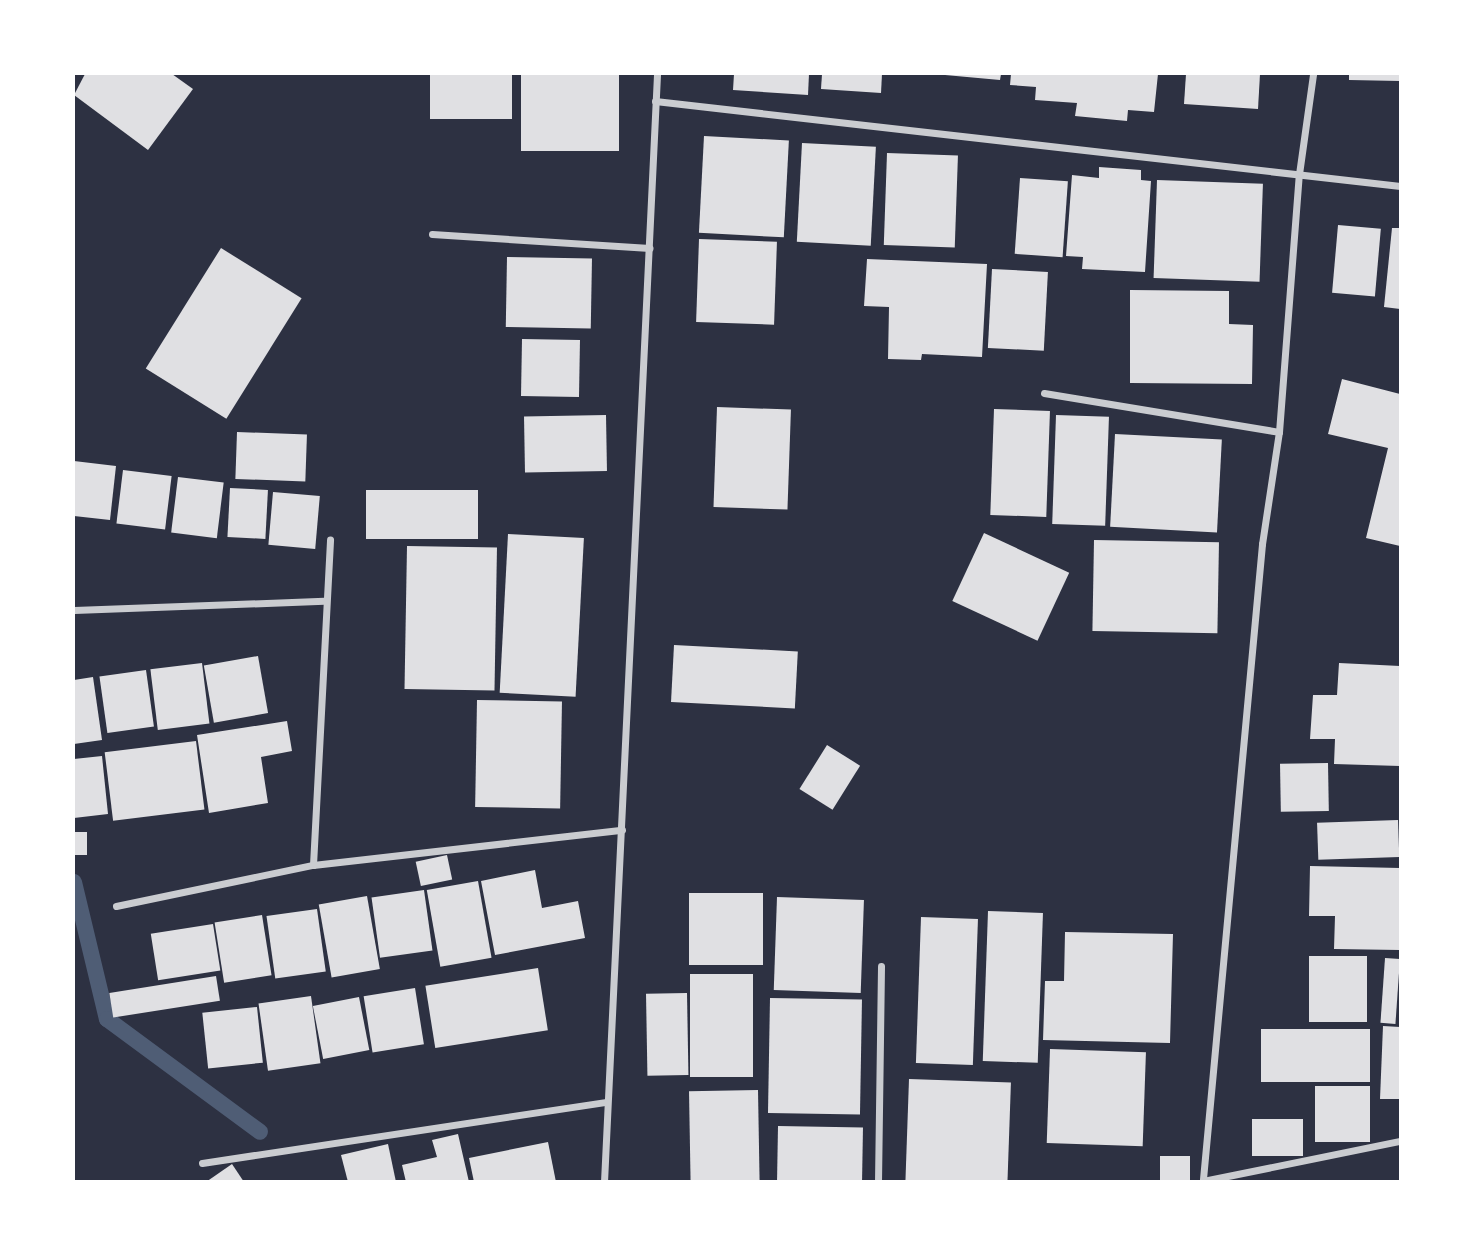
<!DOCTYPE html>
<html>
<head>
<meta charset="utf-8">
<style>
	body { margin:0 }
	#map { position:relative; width:1474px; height:1255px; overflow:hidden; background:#2d3142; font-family:"Alegreya Sans",sans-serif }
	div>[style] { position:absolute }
	.stream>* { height:16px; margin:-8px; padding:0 8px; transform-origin:8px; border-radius:8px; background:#4f5d75 }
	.building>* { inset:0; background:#e0e0e3; transform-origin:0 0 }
	.minor>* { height:7px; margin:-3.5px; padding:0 3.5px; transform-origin:3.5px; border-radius:3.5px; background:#caccd0 }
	span { translate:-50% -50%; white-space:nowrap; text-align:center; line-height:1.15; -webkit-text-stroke:7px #fff; paint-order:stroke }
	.frame { position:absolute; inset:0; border:75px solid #fff; pointer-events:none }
</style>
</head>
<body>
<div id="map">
	<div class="stream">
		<i style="left:74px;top:882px;width:141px;rotate:76.5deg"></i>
		<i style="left:107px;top:1019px;width:190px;rotate:36.4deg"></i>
	</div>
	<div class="building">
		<i style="clip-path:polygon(85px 74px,172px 74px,193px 89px,148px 150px,74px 95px)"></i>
		<i style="left:430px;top:74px;width:82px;height:45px"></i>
		<i style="left:521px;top:74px;width:98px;height:77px"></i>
		<i style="clip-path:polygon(734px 74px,809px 74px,808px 95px,733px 90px)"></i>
		<i style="clip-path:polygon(822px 74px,882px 74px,881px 93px,821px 89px)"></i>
		<i style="clip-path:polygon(934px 74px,1001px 74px,1000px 80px)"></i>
		<i style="clip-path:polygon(1011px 74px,1158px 74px,1154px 112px,1128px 110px,1127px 121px,1075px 116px,1077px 103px,1035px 100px,1036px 87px,1010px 85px)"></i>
		<i style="clip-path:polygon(1186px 74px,1260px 74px,1258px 109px,1184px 104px)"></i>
		<i style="clip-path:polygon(1349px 74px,1400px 74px,1400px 81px,1349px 80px)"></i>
		<i style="left:704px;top:136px;width:85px;height:97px;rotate:3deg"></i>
		<i style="left:802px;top:143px;width:74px;height:99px;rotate:3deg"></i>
		<i style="left:887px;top:153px;width:71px;height:92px;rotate:2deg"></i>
		<i style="clip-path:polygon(1099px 167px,1141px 170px,1141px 180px,1151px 181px,1145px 272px,1082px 269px,1083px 257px,1066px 256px,1072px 175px,1099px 178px)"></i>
		<i style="left:1020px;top:178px;width:48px;height:76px;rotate:4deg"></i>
		<i style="left:1157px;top:180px;width:106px;height:98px;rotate:2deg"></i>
		<i style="left:1338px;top:225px;width:43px;height:68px;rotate:5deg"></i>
		<i style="clip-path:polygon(1392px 228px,1400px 228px,1400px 309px,1384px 307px)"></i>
		<i style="left:699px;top:239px;width:78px;height:83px;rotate:2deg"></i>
		<i style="left:221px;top:248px;width:95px;height:142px;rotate:32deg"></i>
		<i style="left:507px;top:257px;width:85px;height:70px;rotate:1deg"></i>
		<i style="clip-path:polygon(867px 259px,987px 264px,982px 357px,922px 354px,921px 360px,888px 359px,889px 307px,864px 306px)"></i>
		<i style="left:992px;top:269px;width:56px;height:79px;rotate:3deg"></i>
		<i style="clip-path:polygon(1130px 290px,1229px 291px,1229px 324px,1253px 325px,1252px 384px,1130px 383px)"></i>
		<i style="left:522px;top:339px;width:58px;height:57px;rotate:1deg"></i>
		<i style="clip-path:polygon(1342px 379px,1400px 394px,1400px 546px,1366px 538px,1388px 448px,1328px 434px)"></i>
		<i style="left:717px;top:407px;width:74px;height:100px;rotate:2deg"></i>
		<i style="left:994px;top:409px;width:56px;height:106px;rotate:2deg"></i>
		<i style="left:606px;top:415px;width:56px;height:82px;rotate:89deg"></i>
		<i style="left:1056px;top:415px;width:53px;height:109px;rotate:2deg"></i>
		<i style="left:237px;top:432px;width:70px;height:47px;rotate:2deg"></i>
		<i style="left:1115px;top:434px;width:107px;height:93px;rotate:3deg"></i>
		<i style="clip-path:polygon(74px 461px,116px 466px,110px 520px,74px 516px)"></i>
		<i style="left:123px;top:470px;width:49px;height:54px;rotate:7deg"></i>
		<i style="left:178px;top:477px;width:46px;height:56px;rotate:7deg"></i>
		<i style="left:230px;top:488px;width:38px;height:49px;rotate:3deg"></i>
		<i style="left:366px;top:490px;width:112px;height:49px"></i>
		<i style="left:273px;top:492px;width:47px;height:53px;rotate:5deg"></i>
		<i style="left:984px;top:533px;width:94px;height:75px;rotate:25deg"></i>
		<i style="left:508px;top:534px;width:76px;height:159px;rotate:3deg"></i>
		<i style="left:1094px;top:540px;width:125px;height:91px;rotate:1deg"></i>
		<i style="left:407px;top:546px;width:90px;height:143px;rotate:1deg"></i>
		<i style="left:674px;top:645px;width:124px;height:57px;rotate:3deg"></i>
		<i style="left:258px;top:656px;width:58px;height:55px;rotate:80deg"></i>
		<i style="left:202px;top:663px;width:61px;height:52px;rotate:83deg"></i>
		<i style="clip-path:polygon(1339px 663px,1400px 666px,1400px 766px,1334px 764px,1335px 739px,1310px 739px,1313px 695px,1337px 695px)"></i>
		<i style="left:146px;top:670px;width:57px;height:47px;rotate:82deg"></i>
		<i style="clip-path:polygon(93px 677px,102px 740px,74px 744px,74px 680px)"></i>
		<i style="left:477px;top:700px;width:85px;height:107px;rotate:1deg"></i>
		<i style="clip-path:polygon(287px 721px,292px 751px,261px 757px,268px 803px,209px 813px,197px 735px)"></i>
		<i style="left:196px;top:741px;width:69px;height:92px;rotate:83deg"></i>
		<i style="left:827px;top:745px;width:39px;height:52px;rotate:32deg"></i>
		<i style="clip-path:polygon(102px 756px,108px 814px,74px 818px,74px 759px)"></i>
		<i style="left:1328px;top:763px;width:48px;height:48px;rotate:89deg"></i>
		<i style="left:1398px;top:820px;width:37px;height:81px;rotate:88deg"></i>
		<i style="left:74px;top:832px;width:13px;height:23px"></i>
		<i style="left:447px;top:855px;width:25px;height:32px;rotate:78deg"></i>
		<i style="clip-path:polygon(1310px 866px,1400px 868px,1400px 950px,1334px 949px,1335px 916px,1309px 916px)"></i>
		<i style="clip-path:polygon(535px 870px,542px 908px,578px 901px,585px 938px,495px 955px,481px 881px)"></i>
		<i style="left:478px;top:881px;width:78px;height:52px;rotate:80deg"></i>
		<i style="left:424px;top:890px;width:61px;height:53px;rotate:82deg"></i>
		<i style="left:689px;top:893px;width:74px;height:72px"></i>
		<i style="left:367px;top:896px;width:74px;height:49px;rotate:80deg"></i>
		<i style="left:777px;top:897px;width:87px;height:93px;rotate:2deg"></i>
		<i style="left:317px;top:909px;width:63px;height:51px;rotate:82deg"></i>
		<i style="left:988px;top:911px;width:55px;height:150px;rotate:2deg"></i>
		<i style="left:262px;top:915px;width:61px;height:48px;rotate:81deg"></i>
		<i style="left:921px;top:917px;width:57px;height:146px;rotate:2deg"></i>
		<i style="left:213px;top:924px;width:47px;height:63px;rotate:81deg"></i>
		<i style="clip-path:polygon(1065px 932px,1173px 934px,1170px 1043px,1043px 1040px,1045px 981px,1064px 981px)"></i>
		<i style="left:1309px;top:956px;width:58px;height:66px"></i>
		<i style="left:1385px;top:958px;width:15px;height:65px;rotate:4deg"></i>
		<i style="left:538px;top:968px;width:63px;height:114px;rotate:81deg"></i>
		<i style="left:690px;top:974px;width:63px;height:103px"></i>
		<i style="left:216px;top:976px;width:25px;height:108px;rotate:81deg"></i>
		<i style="left:415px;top:988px;width:57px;height:52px;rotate:81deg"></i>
		<i style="left:687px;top:993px;width:82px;height:41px;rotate:89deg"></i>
		<i style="left:311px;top:996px;width:68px;height:53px;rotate:82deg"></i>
		<i style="left:359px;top:997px;width:54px;height:47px;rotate:79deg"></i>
		<i style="left:770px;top:998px;width:92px;height:115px;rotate:1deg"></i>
		<i style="left:257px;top:1007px;width:56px;height:55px;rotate:84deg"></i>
		<i style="clip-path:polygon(1383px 1026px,1400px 1027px,1400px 1099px,1380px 1099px)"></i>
		<i style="left:1261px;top:1029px;width:109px;height:53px"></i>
		<i style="left:1050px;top:1049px;width:96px;height:94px;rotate:2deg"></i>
		<i style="left:909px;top:1079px;width:102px;height:103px;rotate:2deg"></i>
		<i style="left:1315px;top:1086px;width:55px;height:56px"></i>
		<i style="left:758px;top:1090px;width:92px;height:69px;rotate:89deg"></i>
		<i style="left:1252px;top:1119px;width:51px;height:37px"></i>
		<i style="left:778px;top:1126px;width:85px;height:56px;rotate:1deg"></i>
		<i style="clip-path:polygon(458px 1134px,469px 1182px,406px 1182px,402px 1165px,437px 1157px,432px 1140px)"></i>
		<i style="clip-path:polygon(548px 1142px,556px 1182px,474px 1182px,469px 1158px)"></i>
		<i style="clip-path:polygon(388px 1144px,396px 1182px,348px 1182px,341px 1155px)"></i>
		<i style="left:1160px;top:1156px;width:30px;height:26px"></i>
		<i style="clip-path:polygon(232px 1164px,244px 1182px,206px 1182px)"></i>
	</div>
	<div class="minor">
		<i style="left:655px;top:101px;width:750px;rotate:6.51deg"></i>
		<i style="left:432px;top:234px;width:218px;rotate:3.7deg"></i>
		<i style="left:1044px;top:393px;width:238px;rotate:9.4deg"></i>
		<i style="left:74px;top:610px;width:250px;rotate:-2.1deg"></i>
		<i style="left:313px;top:865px;width:326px;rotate:-87deg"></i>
		<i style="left:116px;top:906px;width:201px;rotate:-11.8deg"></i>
		<i style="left:313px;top:865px;width:311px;rotate:-6.5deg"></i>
		<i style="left:202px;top:1163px;width:409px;rotate:-8.6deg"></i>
		<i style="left:1203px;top:1179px;width:638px;rotate:-84.69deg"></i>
		<i style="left:1262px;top:544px;width:113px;rotate:-81.4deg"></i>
		<i style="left:1279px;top:432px;width:259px;rotate:-85.6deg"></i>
		<i style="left:1299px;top:174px;width:101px;rotate:-82deg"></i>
		<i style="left:1203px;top:1181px;width:201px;rotate:-11.5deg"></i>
		<i style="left:604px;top:1182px;width:1109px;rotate:-87.26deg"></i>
		<i style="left:878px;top:1182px;width:216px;rotate:-89.2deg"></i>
	</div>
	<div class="frame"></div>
</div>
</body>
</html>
